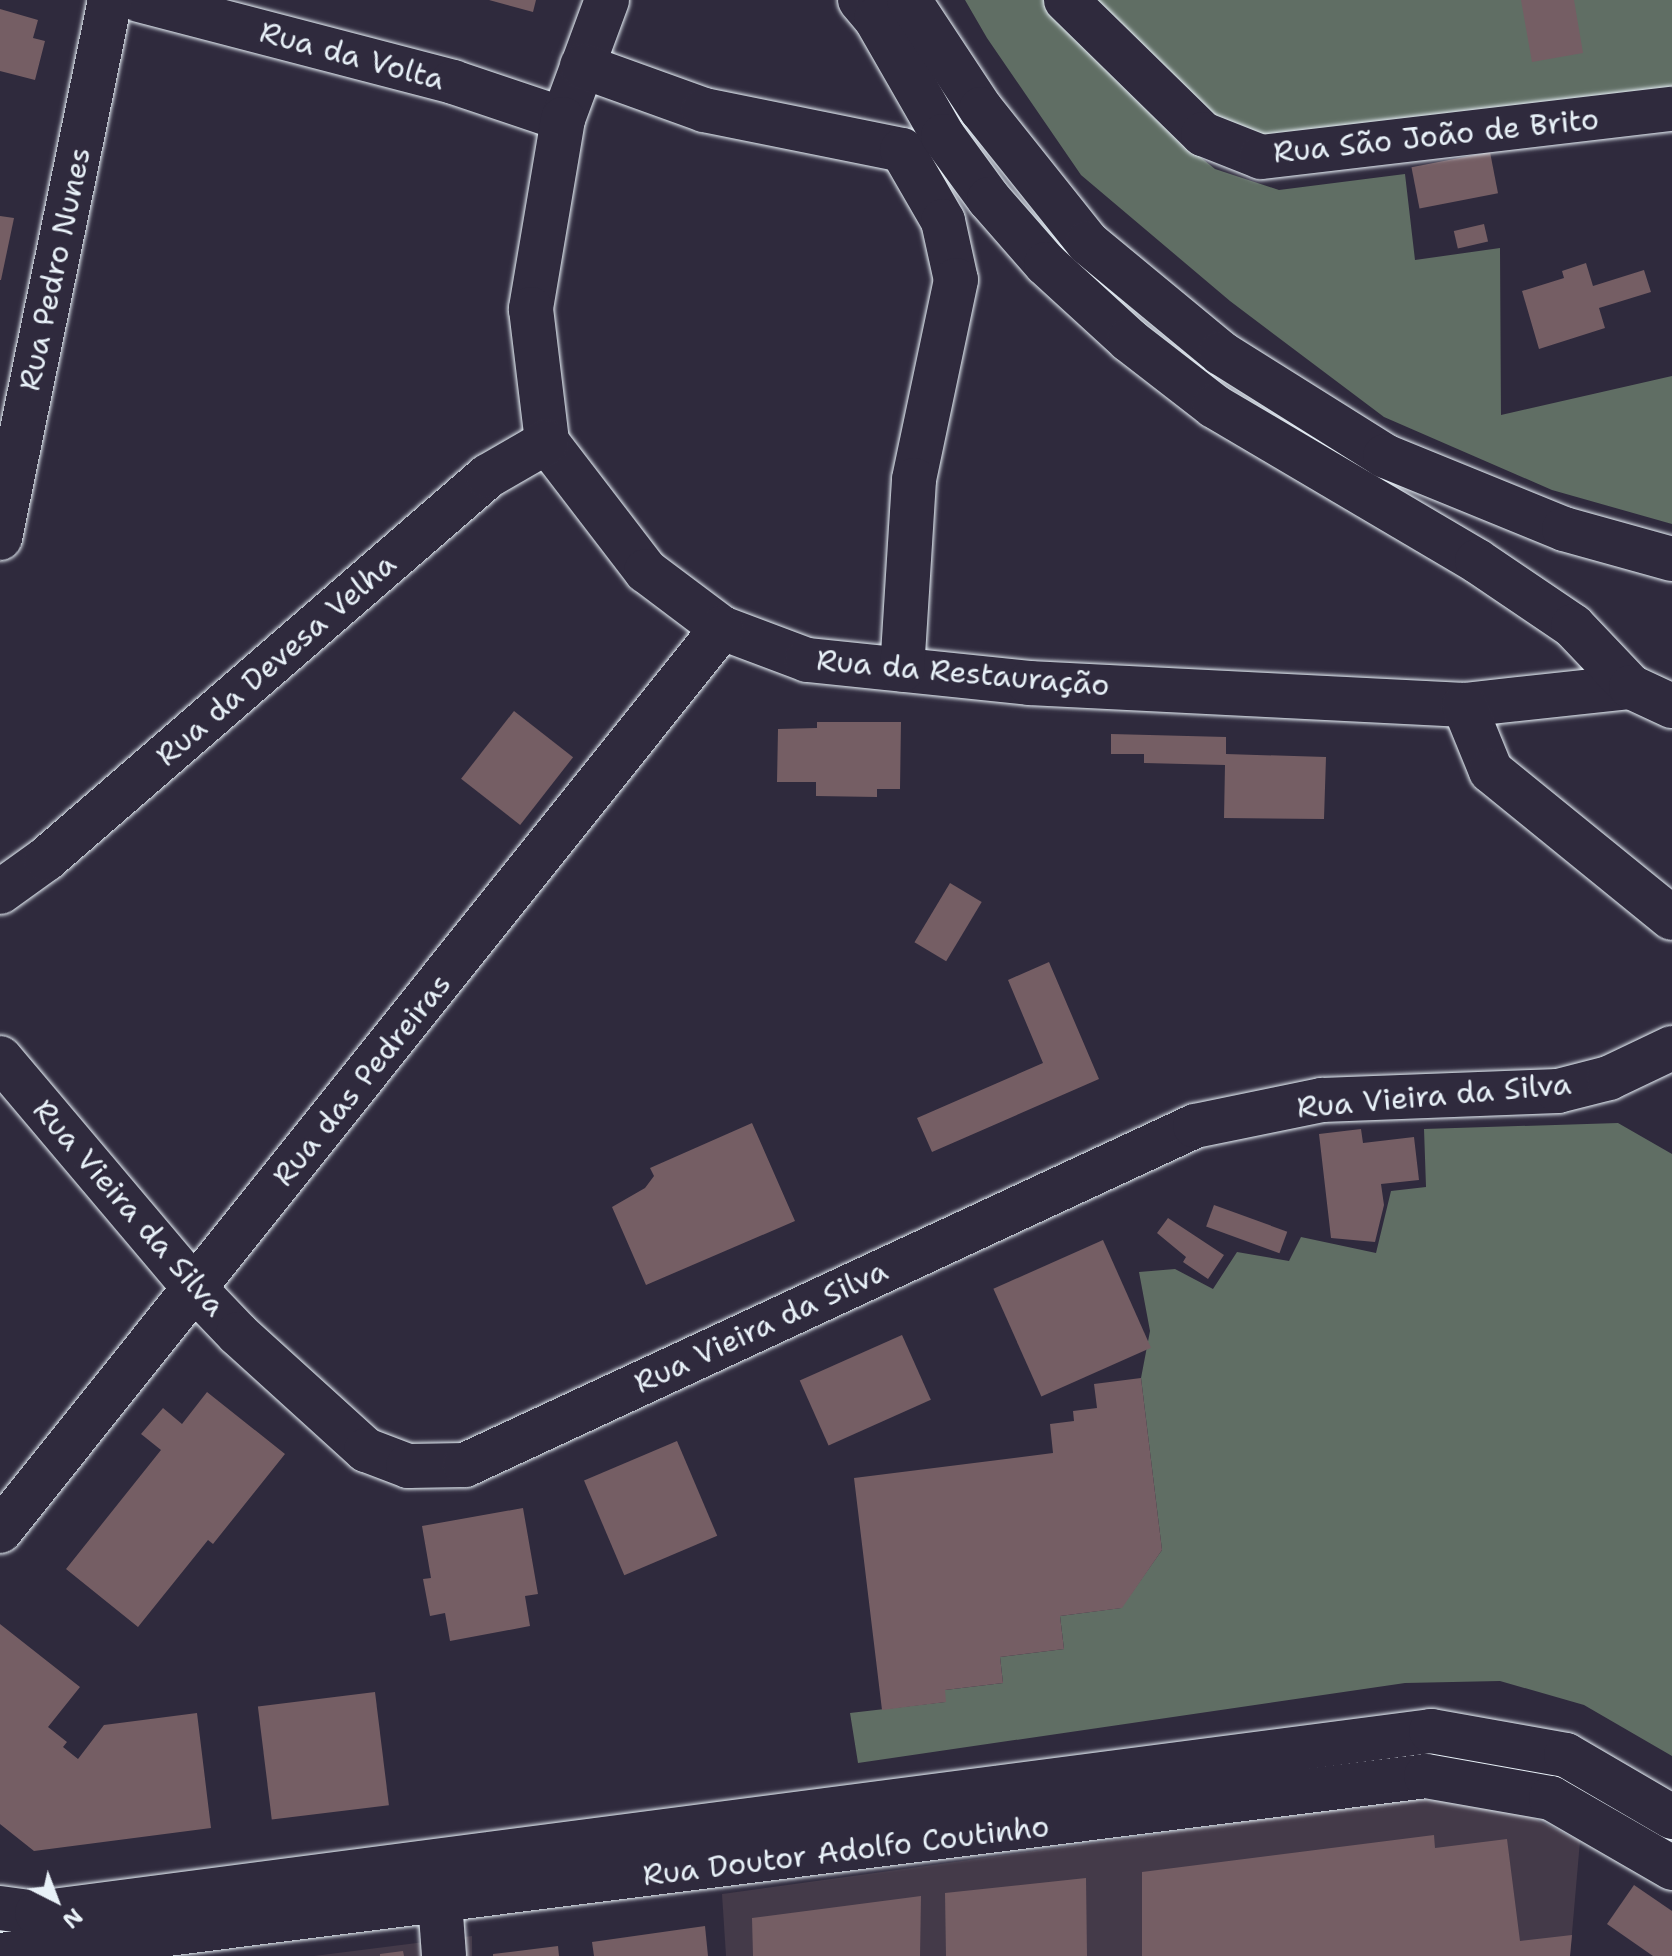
<!DOCTYPE html>
<html>
<head>
<meta charset="utf-8">
<style>
	body { margin:0 }
	#map { position:relative; width:1672px; height:1956px; overflow:hidden; background:#2f2a3d; font-family:"Shantell Sans",sans-serif }
	div>[style] { position:absolute }
	.built>* { inset:0; background:#443a49 }
	.green>* { inset:0; background:#606e64 }
	.building>* { inset:0; background:#755e64; transform-origin:0 0 }
	.roads { filter:drop-shadow(0 0 2px #e8f1f8) drop-shadow(0 0 2px #e8f1f8) }
	.minor>* { height:44px; margin:-22px; padding:0 22px; transform-origin:22px; border-radius:22px; background:#2f2a3d }
	.major>* { height:44px; margin:-22px; padding:0 22px; transform-origin:22px; border-radius:22px; background:#2f2a3d }
	span { translate:-50% -50%; white-space:nowrap; text-align:center; line-height:1.15; -webkit-text-stroke:6px #2f2a3d; paint-order:stroke }
	.street-label { font-size:30px; color:#e8f1f8 }
	.north { position:absolute; left:16px; top:1860px; width:80px; height:80px; -webkit-text-stroke:6px #2f2a3d; paint-order:stroke; rotate:138deg; font-size:22px; font-weight:700; line-height:32px; text-align:center; color:#e8f1f8 }
	.north::after { content:''; display:block; margin:auto; width:28px; height:36px; background:#e8f1f8; clip-path:polygon(50% 0,100% 100%,50% 72%,0 100%) }
</style>
</head>
<body>
<div id="map">
	<div class="built">
		<i style="clip-path:polygon(1410px 1799px,1462px 1802px,1529px 1816px,1580px 1841px,1570px 1956px,726px 1956px,722px 1894px)"></i>
		<i style="clip-path:polygon(472px 1936px,472px 1956px,314px 1956px)"></i>
	</div>
	<div class="green">
		<i style="clip-path:polygon(965px 0,1672px 0,1672px 89px,1193px 151px,1215px 169px,1279px 190px,1405px 174px,1415px 260px,1500px 248px,1501px 415px,1672px 376px,1672px 524px,1552px 490px,1384px 417px,1230px 301px,1081px 175px,987px 38px)"></i>
		<i style="clip-path:polygon(1618px 1123px,1672px 1154px,1672px 1756px,1584px 1705px,1500px 1681px,1405px 1683px,858px 1763px,850px 1713px,945px 1702px,945px 1690px,1003px 1683px,1000px 1657px,1064px 1649px,1060px 1616px,1121px 1608px,1162px 1550px,1141px 1378px,1150px 1331px,1139px 1272px,1175px 1269px,1213px 1289px,1237px 1252px,1289px 1261px,1301px 1237px,1376px 1253px,1391px 1191px,1426px 1187px,1424px 1129px)"></i>
	</div>
	<div class="building">
		<i style="clip-path:polygon(489px 0,536px 0,533px 12px)"></i>
		<i style="clip-path:polygon(1521px 0,1574px 0,1583px 53px,1532px 62px)"></i>
		<i style="clip-path:polygon(0 9px,38px 20px,33px 38px,45px 41px,35px 80px,0 71px)"></i>
		<i style="left:1490px;top:152px;width:42px;height:80px;rotate:79deg"></i>
		<i style="clip-path:polygon(0 216px,14px 218px,1px 280px,0 280px)"></i>
		<i style="left:1484px;top:224px;width:18px;height:31px;rotate:77deg"></i>
		<i style="clip-path:polygon(1586px 263px,1593px 286px,1644px 270px,1651px 292px,1599px 308px,1605px 328px,1539px 349px,1522px 291px,1564px 278px,1562px 271px)"></i>
		<i style="left:514px;top:711px;width:75px;height:86px;rotate:38deg"></i>
		<i style="clip-path:polygon(817px 722px,901px 722px,900px 789px,877px 789px,877px 797px,816px 796px,816px 782px,777px 782px,778px 729px,817px 728px)"></i>
		<i style="clip-path:polygon(1111px 734px,1226px 737px,1226px 754px,1326px 757px,1324px 819px,1224px 818px,1225px 765px,1144px 763px,1144px 754px,1111px 754px)"></i>
		<i style="left:950px;top:883px;width:37px;height:69px;rotate:31deg"></i>
		<i style="clip-path:polygon(1049px 962px,1099px 1079px,932px 1152px,917px 1118px,1043px 1063px,1008px 980px)"></i>
		<i style="clip-path:polygon(752px 1123px,795px 1221px,646px 1285px,612px 1207px,645px 1188px,654px 1176px,650px 1168px)"></i>
		<i style="clip-path:polygon(1361px 1129px,1363px 1143px,1414px 1137px,1419px 1180px,1381px 1184px,1384px 1205px,1375px 1242px,1331px 1238px,1319px 1134px)"></i>
		<i style="left:1214px;top:1205px;width:78px;height:23px;rotate:20deg"></i>
		<i style="clip-path:polygon(1168px 1218px,1224px 1255px,1208px 1279px,1183px 1262px,1186px 1257px,1157px 1233px)"></i>
		<i style="left:1103px;top:1240px;width:118px;height:120px;rotate:66deg"></i>
		<i style="left:902px;top:1335px;width:71px;height:112px;rotate:66deg"></i>
		<i style="clip-path:polygon(1141px 1378px,1162px 1550px,1122px 1608px,1060px 1616px,1064px 1649px,1000px 1657px,1003px 1683px,945px 1690px,946px 1702px,882px 1710px,854px 1478px,1053px 1453px,1050px 1424px,1074px 1421px,1073px 1411px,1097px 1408px,1094px 1384px)"></i>
		<i style="clip-path:polygon(207px 1392px,285px 1454px,213px 1544px,208px 1540px,138px 1627px,66px 1569px,161px 1450px,141px 1434px,163px 1408px,182px 1424px)"></i>
		<i style="left:677px;top:1441px;width:103px;height:101px;rotate:67deg"></i>
		<i style="clip-path:polygon(523px 1508px,538px 1594px,525px 1596px,530px 1626px,450px 1641px,445px 1613px,430px 1616px,423px 1579px,431px 1578px,422px 1526px)"></i>
		<i style="clip-path:polygon(0 1624px,80px 1687px,48px 1727px,67px 1742px,63px 1747px,78px 1759px,104px 1725px,197px 1713px,211px 1828px,34px 1851px,0 1824px)"></i>
		<i style="left:375px;top:1692px;width:114px;height:118px;rotate:83deg"></i>
		<i style="clip-path:polygon(1434px 1835px,1435px 1848px,1507px 1839px,1520px 1941px,1572px 1935px,1570px 1956px,1142px 1956px,1142px 1872px)"></i>
		<i style="clip-path:polygon(1086px 1878px,1087px 1956px,946px 1956px,945px 1893px)"></i>
		<i style="clip-path:polygon(1634px 1885px,1672px 1911px,1672px 1956px,1653px 1956px,1607px 1924px)"></i>
		<i style="clip-path:polygon(921px 1896px,920px 1956px,753px 1956px,752px 1918px)"></i>
		<i style="clip-path:polygon(705px 1926px,708px 1956px,594px 1956px,592px 1942px)"></i>
		<i style="clip-path:polygon(558px 1946px,559px 1956px,493px 1956px,493px 1954px)"></i>
		<i style="clip-path:polygon(403px 1951px,404px 1956px,380px 1956px,380px 1954px)"></i>
	</div>
	<div class="roads">
		<div class="minor">
			<i style="left:139px;top:0;width:325px;rotate:14.6deg"></i>
			<i style="left:453px;top:82px;width:116px;rotate:18.6deg"></i>
			<i style="left:607px;top:0;width:127px;rotate:110.3deg"></i>
			<i style="left:563px;top:119px;width:193px;rotate:99.6deg"></i>
			<i style="left:531px;top:309px;width:134px;rotate:83.1deg"></i>
			<i style="left:547px;top:442px;width:163px;rotate:52.5deg"></i>
			<i style="left:646px;top:571px;width:95px;rotate:36.9deg"></i>
			<i style="left:722px;top:628px;width:91px;rotate:20.6deg"></i>
			<i style="left:807px;top:660px;width:223px;rotate:5.9deg"></i>
			<i style="left:1029px;top:683px;width:436px;rotate:2.9deg"></i>
			<i style="left:1464px;top:705px;width:168px;rotate:-6.2deg"></i>
			<i style="left:1066px;top:0;width:192px;rotate:44.4deg"></i>
			<i style="left:1203px;top:134px;width:62px;rotate:21.6deg"></i>
			<i style="left:1261px;top:157px;width:414px;rotate:-6.7deg"></i>
			<i style="left:582px;top:66px;width:130px;rotate:19.8deg"></i>
			<i style="left:704px;top:110px;width:202px;rotate:11.4deg"></i>
			<i style="left:902px;top:150px;width:82px;rotate:60deg"></i>
			<i style="left:943px;top:221px;width:60px;rotate:77.6deg"></i>
			<i style="left:956px;top:280px;width:204px;rotate:101.9deg"></i>
			<i style="left:914px;top:480px;width:190px;rotate:93.6deg"></i>
			<i style="left:0;top:538px;width:549px;rotate:-78.44deg"></i>
			<i style="left:1464px;top:705px;width:71px;rotate:67.8deg"></i>
			<i style="left:1491px;top:771px;width:233px;rotate:39.1deg"></i>
			<i style="left:0;top:892px;width:57px;rotate:-35.7deg"></i>
			<i style="left:46px;top:859px;width:585px;rotate:-40.91deg"></i>
			<i style="left:488px;top:476px;width:68px;rotate:-30deg"></i>
			<i style="left:0;top:1058px;width:302px;rotate:49.8deg"></i>
			<i style="left:195px;top:1289px;width:62px;rotate:46.3deg"></i>
			<i style="left:238px;top:1334px;width:173px;rotate:42.2deg"></i>
			<i style="left:366px;top:1450px;width:45px;rotate:20.9deg"></i>
			<i style="left:408px;top:1466px;width:57px;rotate:-1deg"></i>
			<i style="left:465px;top:1465px;width:805px;rotate:-24.91deg"></i>
			<i style="left:1195px;top:1126px;width:130px;rotate:-11.6deg"></i>
			<i style="left:1322px;top:1100px;width:236px;rotate:-2.2deg"></i>
			<i style="left:1558px;top:1091px;width:53px;rotate:-14.3deg"></i>
			<i style="left:1609px;top:1078px;width:70px;rotate:-25.5deg"></i>
			<i style="left:0;top:1531px;width:1156px;rotate:-51.36deg"></i>
			<i style="left:440px;top:1901px;width:55px;rotate:85.8deg"></i>
		</div>
		<div class="major">
			<i style="left:860px;top:0;width:25px;rotate:50deg"></i>
			<i style="left:876px;top:19px;width:135px;rotate:60.2deg"></i>
			<i style="left:943px;top:136px;width:78px;rotate:53.9deg"></i>
			<i style="left:989px;top:199px;width:86px;rotate:48.8deg"></i>
			<i style="left:1046px;top:264px;width:113px;rotate:42.5deg"></i>
			<i style="left:1129px;top:340px;width:108px;rotate:37.8deg"></i>
			<i style="left:1214px;top:406px;width:305px;rotate:30.5deg"></i>
			<i style="left:1477px;top:561px;width:116px;rotate:34.1deg"></i>
			<i style="left:1573px;top:626px;width:84px;rotate:46.4deg"></i>
			<i style="left:1631px;top:687px;width:45px;rotate:24.9deg"></i>
			<i style="left:909px;top:0;width:131px;rotate:56.6deg"></i>
			<i style="left:981px;top:109px;width:171px;rotate:51.4deg"></i>
			<i style="left:1088px;top:243px;width:173px;rotate:39.6deg"></i>
			<i style="left:1221px;top:353px;width:194px;rotate:32.1deg"></i>
			<i style="left:1385px;top:456px;width:193px;rotate:22.2deg"></i>
			<i style="left:1564px;top:529px;width:112px;rotate:15.5deg"></i>
			<i style="left:0;top:1908px;width:37px;rotate:8deg"></i>
			<i style="left:37px;top:1913px;width:1406px;rotate:-7.44deg"></i>
			<i style="left:1431px;top:1731px;width:137px;rotate:10.1deg"></i>
			<i style="left:1566px;top:1755px;width:123px;rotate:30.3deg"></i>
			<i style="left:0;top:1955px;width:1437px;rotate:-7.15deg"></i>
			<i style="left:1426px;top:1776px;width:127px;rotate:10deg"></i>
			<i style="left:1551px;top:1798px;width:140px;rotate:30deg"></i>
		</div>
	</div>
	<div class="street-label">
		<span style="left:352px;top:56px;rotate:15deg">Rua da Volta</span>
		<span style="left:1436px;top:136px;rotate:-6deg">Rua São João de Brito</span>
		<span style="left:55px;top:269px;rotate:-78deg">Rua Pedro Nunes</span>
		<span style="left:276px;top:660px;rotate:-41deg">Rua da Devesa Velha</span>
		<span style="left:963px;top:673px;rotate:5deg">Rua da Restauração</span>
		<span style="left:362px;top:1080px;rotate:-51deg">Rua das Pedreiras</span>
		<span style="left:1434px;top:1096px;rotate:-5deg">Rua Vieira da Silva</span>
		<span style="left:129px;top:1208px;rotate:49deg">Rua Vieira da Silva</span>
		<span style="left:761px;top:1327px;rotate:-25deg">Rua Vieira da Silva</span>
		<span style="left:846px;top:1851px;rotate:-7deg">Rua Doutor Adolfo Coutinho</span>
	</div>
	<div class="north">N</div>
</div>
</body>
</html>
